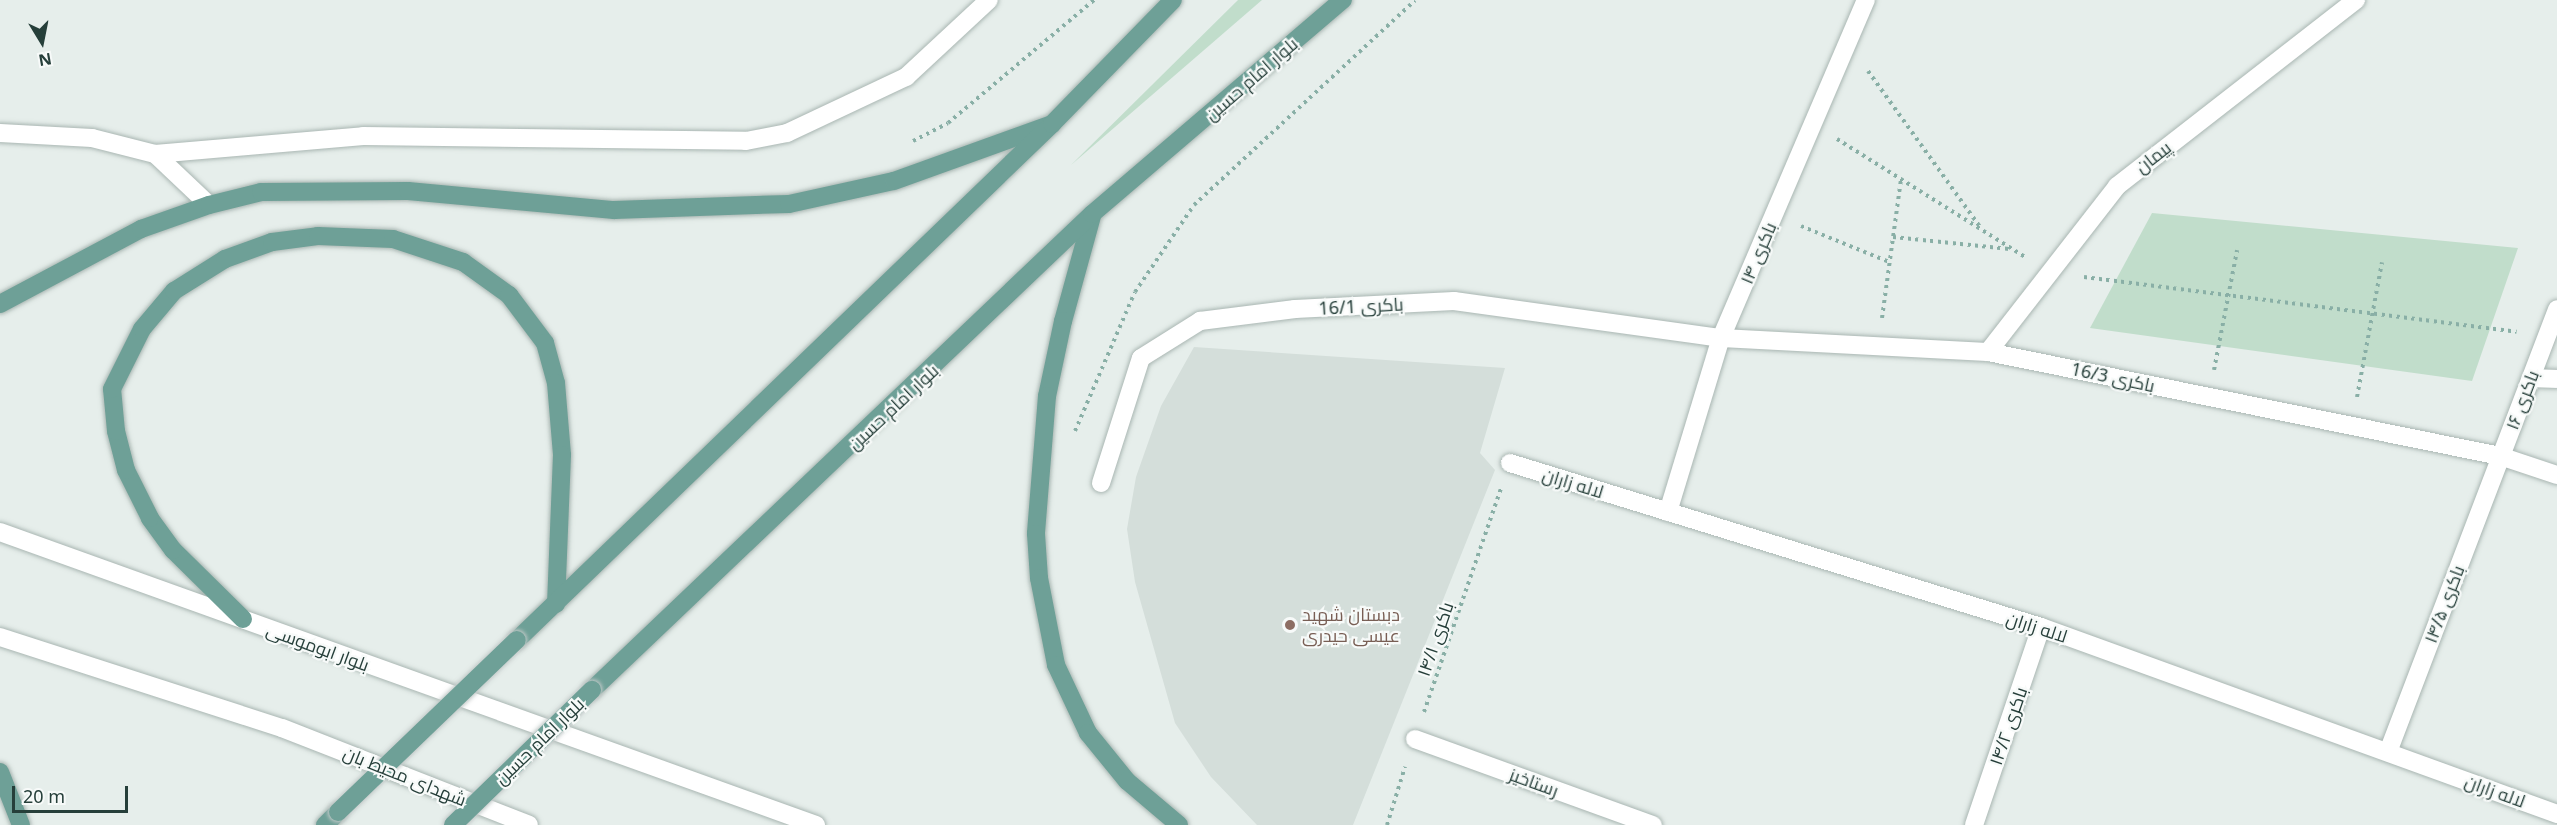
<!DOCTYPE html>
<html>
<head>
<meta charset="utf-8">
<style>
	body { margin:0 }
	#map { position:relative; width:2557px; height:825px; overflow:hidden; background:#e6eeeb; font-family:"Noto Sans",Cairo,sans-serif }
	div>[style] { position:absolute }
	.built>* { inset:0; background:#d4deda }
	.green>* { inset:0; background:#c1ddcb }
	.path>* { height:4px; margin-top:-2px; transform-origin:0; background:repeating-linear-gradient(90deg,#89afa6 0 3px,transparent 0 7.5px) }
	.roads { filter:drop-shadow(0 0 2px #a9b6b2) drop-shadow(0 0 2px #a9b6b2) }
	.service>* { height:18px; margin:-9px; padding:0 9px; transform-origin:9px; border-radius:9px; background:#fff }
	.minor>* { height:18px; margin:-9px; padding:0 9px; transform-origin:9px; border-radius:9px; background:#fff }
	.tertiary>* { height:18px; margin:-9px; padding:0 9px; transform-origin:9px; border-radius:9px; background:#fff }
	.secondary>* { height:18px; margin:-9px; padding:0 9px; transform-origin:9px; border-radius:9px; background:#fff }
	.primary>* { height:18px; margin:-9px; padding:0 9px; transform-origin:9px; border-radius:9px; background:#6ea097 }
	.bridges { filter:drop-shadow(0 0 2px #c2c9c8) drop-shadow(0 0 2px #c2c9c8) }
	.primary-bridge>* { height:18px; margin:-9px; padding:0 9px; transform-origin:9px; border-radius:9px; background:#6ea097 }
	.dots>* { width:16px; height:16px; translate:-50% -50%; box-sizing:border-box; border:3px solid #f7faf9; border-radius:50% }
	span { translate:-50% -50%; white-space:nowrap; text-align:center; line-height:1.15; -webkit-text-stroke:4.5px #f7faf9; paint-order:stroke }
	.street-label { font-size:18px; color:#263f3a }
	.education-label { font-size:18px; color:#785e54 }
	.left { translate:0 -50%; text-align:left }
	.north { position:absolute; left:12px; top:12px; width:60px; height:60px; -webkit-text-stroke:4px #f7faf9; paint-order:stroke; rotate:170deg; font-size:16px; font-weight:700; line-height:24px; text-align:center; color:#263f3a }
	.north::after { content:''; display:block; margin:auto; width:21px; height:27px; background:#263f3a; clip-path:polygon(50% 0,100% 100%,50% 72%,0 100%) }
	.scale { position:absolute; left:12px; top:786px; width:116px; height:27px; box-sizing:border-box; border:3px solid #263f3a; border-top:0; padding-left:8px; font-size:18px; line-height:21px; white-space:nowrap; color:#263f3a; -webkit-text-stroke:4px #f7faf9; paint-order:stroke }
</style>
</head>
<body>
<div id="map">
	<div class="built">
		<i style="clip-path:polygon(1194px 347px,1505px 368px,1480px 453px,1495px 470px,1353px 825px,1257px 825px,1211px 777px,1175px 723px,1135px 582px,1127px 529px,1136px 477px,1161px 406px)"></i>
	</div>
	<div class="green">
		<i style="clip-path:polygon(1238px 0,1262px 0,1071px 165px)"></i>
		<i style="clip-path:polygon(2152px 213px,2518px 248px,2472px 381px,2090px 328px)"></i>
	</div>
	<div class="path">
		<i style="left:1868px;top:71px;width:193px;rotate:54.3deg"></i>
		<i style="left:1837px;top:139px;width:224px;rotate:32.1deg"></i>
		<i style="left:913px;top:141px;width:39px;rotate:-27deg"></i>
		<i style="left:948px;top:123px;width:191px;rotate:-40.1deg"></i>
		<i style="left:1801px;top:226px;width:95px;rotate:22.2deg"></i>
		<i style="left:1893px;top:237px;width:117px;rotate:5.9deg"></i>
		<i style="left:2084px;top:277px;width:436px;rotate:7.2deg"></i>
		<i style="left:1882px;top:318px;width:140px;rotate:-82.2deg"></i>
		<i style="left:2214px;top:370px;width:122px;rotate:-79.1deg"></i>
		<i style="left:2357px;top:397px;width:137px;rotate:-79.5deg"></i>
		<i style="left:1075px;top:431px;width:151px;rotate:-66.7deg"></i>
		<i style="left:1135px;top:292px;width:105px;rotate:-55.9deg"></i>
		<i style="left:1194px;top:205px;width:301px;rotate:-42.8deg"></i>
		<i style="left:1424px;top:712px;width:236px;rotate:-71deg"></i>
		<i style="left:1387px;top:825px;width:61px;rotate:-72.8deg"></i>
	</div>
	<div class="roads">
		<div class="service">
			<i style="left:0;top:133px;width:92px;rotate:3.1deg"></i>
			<i style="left:92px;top:138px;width:65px;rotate:14.3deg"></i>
			<i style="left:155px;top:154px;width:209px;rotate:-4.9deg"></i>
			<i style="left:363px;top:136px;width:383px;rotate:0.7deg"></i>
			<i style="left:746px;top:141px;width:42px;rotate:-11deg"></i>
			<i style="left:787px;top:133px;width:132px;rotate:-25.2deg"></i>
			<i style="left:906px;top:77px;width:113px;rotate:-42.9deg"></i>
			<i style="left:155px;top:154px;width:74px;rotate:43.4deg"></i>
		</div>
		<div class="minor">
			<i style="left:1988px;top:352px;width:210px;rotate:-52.1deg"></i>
			<i style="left:2117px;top:186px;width:303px;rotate:-37.9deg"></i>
			<i style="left:2531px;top:378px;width:26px;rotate:2deg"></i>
			<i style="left:1510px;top:463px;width:556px;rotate:17.16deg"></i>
			<i style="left:2041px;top:627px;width:549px;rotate:19.92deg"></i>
			<i style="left:1101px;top:483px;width:131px;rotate:-72.3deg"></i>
			<i style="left:1141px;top:358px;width:70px;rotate:-32.1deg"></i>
			<i style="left:1200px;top:321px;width:96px;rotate:-7.2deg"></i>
			<i style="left:1295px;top:309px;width:159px;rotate:-2.9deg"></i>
			<i style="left:1454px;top:301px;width:270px;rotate:7.9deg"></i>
			<i style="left:1721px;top:338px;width:267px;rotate:3deg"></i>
			<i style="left:1988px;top:352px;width:522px;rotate:11.48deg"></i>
			<i style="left:2500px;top:456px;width:60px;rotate:18.4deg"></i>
			<i style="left:1415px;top:739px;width:253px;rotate:19.9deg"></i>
			<i style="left:2388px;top:752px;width:474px;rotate:-69.1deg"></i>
			<i style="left:1974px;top:825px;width:209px;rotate:-71.3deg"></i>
		</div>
		<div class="tertiary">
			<i style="left:1668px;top:512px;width:182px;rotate:-73.1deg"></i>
			<i style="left:1721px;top:338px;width:368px;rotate:-66.8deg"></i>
		</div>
		<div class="secondary">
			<i style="left:0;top:532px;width:867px;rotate:19.75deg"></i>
			<i style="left:0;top:637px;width:296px;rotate:17.9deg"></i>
			<i style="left:282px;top:728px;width:265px;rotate:21.4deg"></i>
		</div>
		<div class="primary">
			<i style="left:1092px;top:216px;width:109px;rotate:105.4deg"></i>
			<i style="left:1063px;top:321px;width:77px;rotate:102deg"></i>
			<i style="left:1047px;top:396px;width:138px;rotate:94.6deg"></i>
			<i style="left:1036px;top:534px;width:44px;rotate:86.1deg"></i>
			<i style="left:1039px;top:578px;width:89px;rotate:78.9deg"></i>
			<i style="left:1056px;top:665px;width:75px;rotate:64.8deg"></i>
			<i style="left:1088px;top:733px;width:62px;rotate:50.9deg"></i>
			<i style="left:1127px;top:781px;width:68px;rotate:40.2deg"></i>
			<i style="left:0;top:304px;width:160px;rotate:-28deg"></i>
			<i style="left:141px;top:229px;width:72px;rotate:-19.4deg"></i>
			<i style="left:209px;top:205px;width:54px;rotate:-14deg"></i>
			<i style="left:261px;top:192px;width:147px;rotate:-0.4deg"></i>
			<i style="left:408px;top:191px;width:207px;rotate:5.3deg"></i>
			<i style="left:614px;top:210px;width:175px;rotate:-2deg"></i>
			<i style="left:789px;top:204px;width:107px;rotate:-12.4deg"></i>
			<i style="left:894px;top:181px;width:168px;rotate:-19.8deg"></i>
			<i style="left:243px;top:619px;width:98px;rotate:-135.4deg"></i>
			<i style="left:173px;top:550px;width:39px;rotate:-126deg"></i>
			<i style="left:150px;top:518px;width:54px;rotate:-116.6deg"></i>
			<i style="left:126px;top:470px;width:40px;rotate:-104.4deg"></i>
			<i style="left:116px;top:431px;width:42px;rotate:-95.4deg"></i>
			<i style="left:112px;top:389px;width:67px;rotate:-63.4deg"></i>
			<i style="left:142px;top:329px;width:50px;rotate:-49.9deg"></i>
			<i style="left:174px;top:291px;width:60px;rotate:-32.1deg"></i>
			<i style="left:225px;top:259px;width:50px;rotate:-19.9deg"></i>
			<i style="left:272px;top:242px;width:46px;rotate:-7.4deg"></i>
			<i style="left:318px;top:236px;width:75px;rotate:2.3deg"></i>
			<i style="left:393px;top:239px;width:74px;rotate:18.2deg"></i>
			<i style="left:463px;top:262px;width:57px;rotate:35.7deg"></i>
			<i style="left:509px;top:295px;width:60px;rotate:53.1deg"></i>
			<i style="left:545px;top:343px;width:41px;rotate:74.6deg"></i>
			<i style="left:556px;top:383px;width:72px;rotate:85.2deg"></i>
			<i style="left:562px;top:455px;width:149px;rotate:92.3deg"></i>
			<i style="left:517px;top:640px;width:743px;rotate:-43.96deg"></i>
			<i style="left:1052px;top:124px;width:173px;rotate:-45.7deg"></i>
			<i style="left:592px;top:690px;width:690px;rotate:-43.59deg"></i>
			<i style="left:1092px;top:214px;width:330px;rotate:-40.5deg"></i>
			<i style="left:0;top:772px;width:57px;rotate:68.4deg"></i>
			<i style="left:325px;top:825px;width:18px;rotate:-45deg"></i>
		</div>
	</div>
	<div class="bridges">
		<div class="primary-bridge">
			<i style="left:338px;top:812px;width:248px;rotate:-43.9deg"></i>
			<i style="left:453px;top:825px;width:194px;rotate:-44.2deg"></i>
		</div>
	</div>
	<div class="dots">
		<i style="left:1290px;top:625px;background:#8d6e63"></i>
	</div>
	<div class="street-label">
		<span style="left:1251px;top:79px;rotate:-41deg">بلوار امام حسین</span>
		<span style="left:2153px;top:157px;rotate:-38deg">پیمان</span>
		<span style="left:1758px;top:253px;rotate:-67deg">باکری ۱۴</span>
		<span style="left:1361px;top:306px;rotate:-3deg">باکری 16/1</span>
		<span style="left:2113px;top:377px;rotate:12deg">باکری 16/3</span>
		<span style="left:2522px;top:400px;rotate:-69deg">باکری ۱۶</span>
		<span style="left:893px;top:407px;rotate:-43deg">بلوار امام حسین</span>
		<span style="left:1573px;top:483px;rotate:17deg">لاله زاران</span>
		<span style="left:2444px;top:604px;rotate:-69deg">باکری ۱۴/۵</span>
		<span style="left:2037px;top:627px;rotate:18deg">لاله زاران</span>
		<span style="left:1435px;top:639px;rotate:-71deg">باکری ۱۴/۱</span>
		<span style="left:318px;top:647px;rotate:20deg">بلوار ابوموسی</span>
		<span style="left:2008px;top:726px;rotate:-71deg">باکری ۱۴/۲</span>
		<span style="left:539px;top:741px;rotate:-44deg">بلوار امام حسین</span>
		<span style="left:405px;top:776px;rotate:22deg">شهدای محیط بان</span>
		<span style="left:1534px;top:782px;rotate:20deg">رستاخیز</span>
		<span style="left:2495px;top:791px;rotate:20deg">لاله زاران</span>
	</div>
	<div class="education-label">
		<span class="left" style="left:1302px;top:625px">دبستان شهید<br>عیسی حیدری</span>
	</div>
	<div class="north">N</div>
	<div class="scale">20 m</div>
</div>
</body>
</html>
